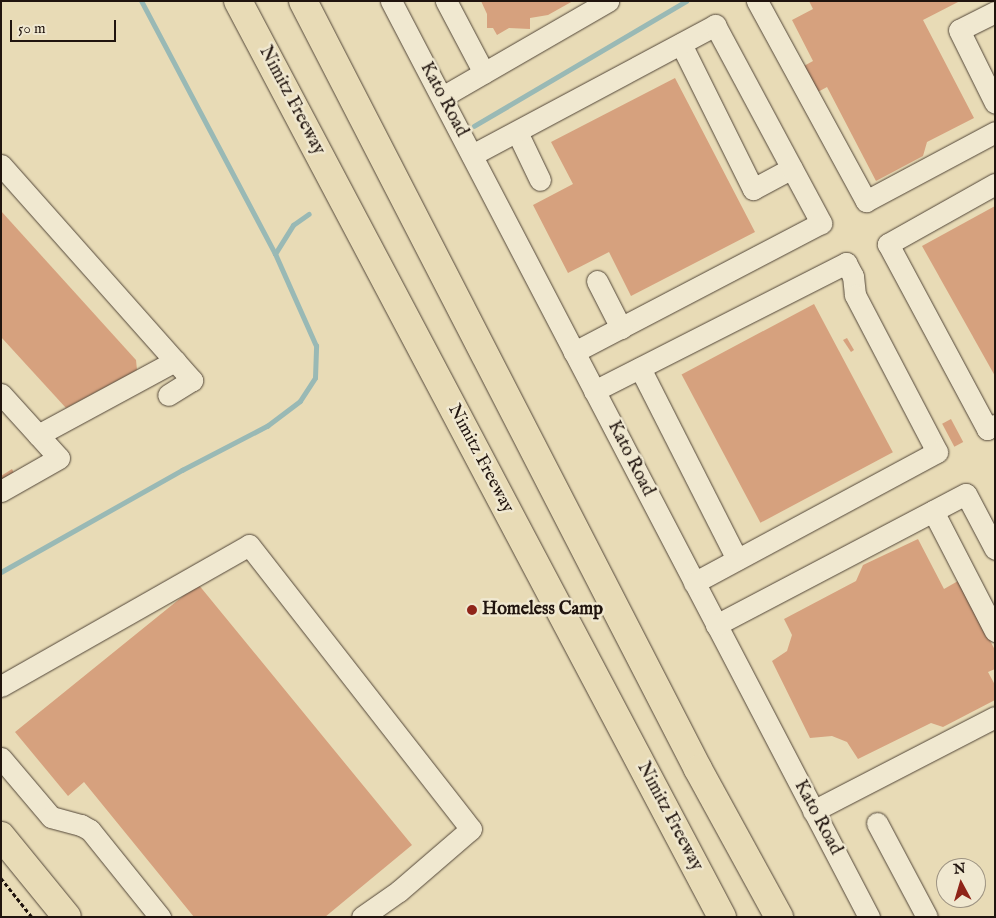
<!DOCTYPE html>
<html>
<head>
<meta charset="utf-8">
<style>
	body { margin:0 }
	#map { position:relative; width:996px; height:918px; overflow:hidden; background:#e8dbb6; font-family:"IM FELL English",serif }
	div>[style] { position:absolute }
	.stream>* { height:4.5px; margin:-2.25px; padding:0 2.25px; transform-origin:2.25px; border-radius:2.25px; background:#99b9b5 }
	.building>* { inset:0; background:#d6a17e; transform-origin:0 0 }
	.path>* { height:2.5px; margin-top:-1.25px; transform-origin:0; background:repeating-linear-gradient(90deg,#20140e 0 4px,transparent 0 6.5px) }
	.roads { filter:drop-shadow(0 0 1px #524638) drop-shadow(0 0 1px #524638) }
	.minor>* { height:21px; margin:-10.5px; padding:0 10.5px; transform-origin:10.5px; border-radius:10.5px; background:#f0e8d0 }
	.major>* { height:28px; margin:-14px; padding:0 14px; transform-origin:14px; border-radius:14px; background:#e8dbb6 }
	.highway>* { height:28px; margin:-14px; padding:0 14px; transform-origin:14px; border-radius:14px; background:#e8dbb6 }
	.dots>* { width:14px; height:14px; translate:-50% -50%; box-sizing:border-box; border:2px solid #f0e8d0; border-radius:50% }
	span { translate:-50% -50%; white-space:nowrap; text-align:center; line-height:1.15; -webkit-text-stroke:5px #f0e8d0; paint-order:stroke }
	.street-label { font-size:18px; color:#20140e }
	.poi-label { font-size:18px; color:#20140e; font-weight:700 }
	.left { translate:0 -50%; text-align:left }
	.frame { position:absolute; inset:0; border:2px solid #20140e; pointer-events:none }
	.north { position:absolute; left:936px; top:858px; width:50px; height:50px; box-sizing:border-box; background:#f0e8d0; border:1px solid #9d9382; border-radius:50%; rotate:354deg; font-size:14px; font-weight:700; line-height:20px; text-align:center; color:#20140e }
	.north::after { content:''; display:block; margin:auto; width:18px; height:22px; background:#8f2418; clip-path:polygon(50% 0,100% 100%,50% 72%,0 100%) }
	.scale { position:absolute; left:10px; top:20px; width:106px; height:22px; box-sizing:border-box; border:2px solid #20140e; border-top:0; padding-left:6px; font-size:15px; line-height:18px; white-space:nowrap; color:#20140e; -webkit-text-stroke:4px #f0e8d0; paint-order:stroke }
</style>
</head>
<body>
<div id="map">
	<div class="stream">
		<i style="left:474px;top:126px;width:246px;rotate:-30.5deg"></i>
		<i style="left:275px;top:254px;width:34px;rotate:-58deg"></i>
		<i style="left:293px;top:225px;width:19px;rotate:-35deg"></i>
		<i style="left:1px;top:572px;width:208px;rotate:-29.4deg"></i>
		<i style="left:182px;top:470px;width:96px;rotate:-27.4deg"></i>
		<i style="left:267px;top:426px;width:41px;rotate:-37.1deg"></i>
		<i style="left:300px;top:401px;width:27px;rotate:-57deg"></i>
		<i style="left:315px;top:378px;width:32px;rotate:-88deg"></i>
		<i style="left:316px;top:346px;width:101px;rotate:-114deg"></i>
		<i style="left:275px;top:254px;width:286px;rotate:-117.9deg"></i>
	</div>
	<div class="building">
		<i style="clip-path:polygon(481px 1px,573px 1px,548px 15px,530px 18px,530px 29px,509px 28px,497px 35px,493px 28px,487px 28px,487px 14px)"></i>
		<i style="clip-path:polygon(809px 1px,960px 1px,923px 20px,974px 118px,927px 142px,923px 156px,876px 181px,827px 87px,816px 93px,802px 67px,813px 61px,792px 20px,813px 9px)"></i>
		<i style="clip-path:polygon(675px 78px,755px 232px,631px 296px,609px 252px,568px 273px,533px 205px,573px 184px,551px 142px)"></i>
		<i style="clip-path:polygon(995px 206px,995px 376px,922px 246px)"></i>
		<i style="clip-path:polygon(1px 211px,136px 360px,137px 370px,66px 408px,1px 337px)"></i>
		<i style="left:814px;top:304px;width:168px;height:150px;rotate:62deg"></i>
		<i style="clip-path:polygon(847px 338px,854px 350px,851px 352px,843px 340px)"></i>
		<i style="left:951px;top:419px;width:26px;height:10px;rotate:62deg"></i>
		<i style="clip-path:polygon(12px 469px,15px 475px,1px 482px,1px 476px)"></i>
		<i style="clip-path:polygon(918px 539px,944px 589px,958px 581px,995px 650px,995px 669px,988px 672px,995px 685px,995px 700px,943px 727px,931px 723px,858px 759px,847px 742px,832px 736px,810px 738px,772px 661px,787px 651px,792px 635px,784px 619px,856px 581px,863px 565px)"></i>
		<i style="clip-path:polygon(198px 584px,412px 845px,325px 917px,194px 917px,84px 782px,68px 796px,15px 732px)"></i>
	</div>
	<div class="path">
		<i style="left:1px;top:878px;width:50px;rotate:51.5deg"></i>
	</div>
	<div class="roads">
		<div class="minor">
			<i style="left:391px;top:1px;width:1033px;rotate:62.44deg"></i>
			<i style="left:446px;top:1px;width:81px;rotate:62.2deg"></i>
			<i style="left:757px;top:1px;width:228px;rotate:61.4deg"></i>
			<i style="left:866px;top:201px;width:146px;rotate:-28.1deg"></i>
			<i style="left:995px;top:12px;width:40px;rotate:153.4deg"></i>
			<i style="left:959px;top:30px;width:81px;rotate:63.7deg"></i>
			<i style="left:681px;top:44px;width:162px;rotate:63.6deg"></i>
			<i style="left:753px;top:189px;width:44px;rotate:-28.3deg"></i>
			<i style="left:442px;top:97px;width:192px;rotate:-30deg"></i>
			<i style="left:517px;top:132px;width:53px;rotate:64.4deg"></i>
			<i style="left:472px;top:155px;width:276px;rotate:-28.1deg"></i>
			<i style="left:715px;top:25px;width:225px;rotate:61.8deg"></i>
			<i style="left:821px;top:223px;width:279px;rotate:152.4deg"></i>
			<i style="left:1px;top:165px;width:288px;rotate:48.4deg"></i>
			<i style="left:192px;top:380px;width:28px;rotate:148deg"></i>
			<i style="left:995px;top:184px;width:123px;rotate:150.7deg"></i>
			<i style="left:888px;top:244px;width:210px;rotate:61.8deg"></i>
			<i style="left:987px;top:429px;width:9px;rotate:-27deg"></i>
			<i style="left:597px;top:281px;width:53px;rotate:62.9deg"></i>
			<i style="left:640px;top:368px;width:214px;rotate:63.1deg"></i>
			<i style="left:594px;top:391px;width:283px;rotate:-26.9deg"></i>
			<i style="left:846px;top:263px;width:15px;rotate:62deg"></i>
			<i style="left:853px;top:276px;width:19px;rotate:84deg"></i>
			<i style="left:855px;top:295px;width:177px;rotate:62.4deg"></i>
			<i style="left:937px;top:452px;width:276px;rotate:151.7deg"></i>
			<i style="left:1px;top:394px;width:86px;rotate:47.8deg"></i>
			<i style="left:59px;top:458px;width:67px;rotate:150.4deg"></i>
			<i style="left:38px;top:435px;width:156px;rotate:-28.4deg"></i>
			<i style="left:933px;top:511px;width:135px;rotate:62.7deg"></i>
			<i style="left:716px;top:625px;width:282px;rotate:-27.7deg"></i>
			<i style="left:966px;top:494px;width:62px;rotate:62.2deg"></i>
			<i style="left:1px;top:686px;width:285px;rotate:-29.6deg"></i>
			<i style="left:249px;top:545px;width:360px;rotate:52deg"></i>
			<i style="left:471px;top:829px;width:95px;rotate:139.3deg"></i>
			<i style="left:399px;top:891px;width:45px;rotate:144.9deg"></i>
			<i style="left:1px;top:758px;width:77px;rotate:49.7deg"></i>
			<i style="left:51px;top:817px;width:31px;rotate:15deg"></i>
			<i style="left:81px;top:825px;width:10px;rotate:29deg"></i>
			<i style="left:90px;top:830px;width:112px;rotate:51.2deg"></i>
			<i style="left:813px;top:811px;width:205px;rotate:-27.3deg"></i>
			<i style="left:877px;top:823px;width:106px;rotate:62deg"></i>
		</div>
		<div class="major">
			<i style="left:1px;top:836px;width:104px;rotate:50.8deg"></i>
		</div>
		<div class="highway">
			<i style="left:238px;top:1px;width:1036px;rotate:62.15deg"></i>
			<i style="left:303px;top:1px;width:864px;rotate:62.78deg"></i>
			<i style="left:698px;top:769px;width:169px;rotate:61.3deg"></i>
		</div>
	</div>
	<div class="dots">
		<i style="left:472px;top:610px;background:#8f2418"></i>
	</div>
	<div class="street-label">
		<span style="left:443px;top:100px;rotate:62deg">Kato Road</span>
		<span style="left:291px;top:101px;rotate:62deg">Nimitz Freeway</span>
		<span style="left:480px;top:459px;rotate:62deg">Nimitz Freeway</span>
		<span style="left:630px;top:459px;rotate:63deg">Kato Road</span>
		<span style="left:669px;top:817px;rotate:62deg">Nimitz Freeway</span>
		<span style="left:817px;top:818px;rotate:62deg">Kato Road</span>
	</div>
	<div class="poi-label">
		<span class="left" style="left:482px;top:610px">Homeless Camp</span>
	</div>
	<div class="frame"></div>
	<div class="north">N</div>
	<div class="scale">50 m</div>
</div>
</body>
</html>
